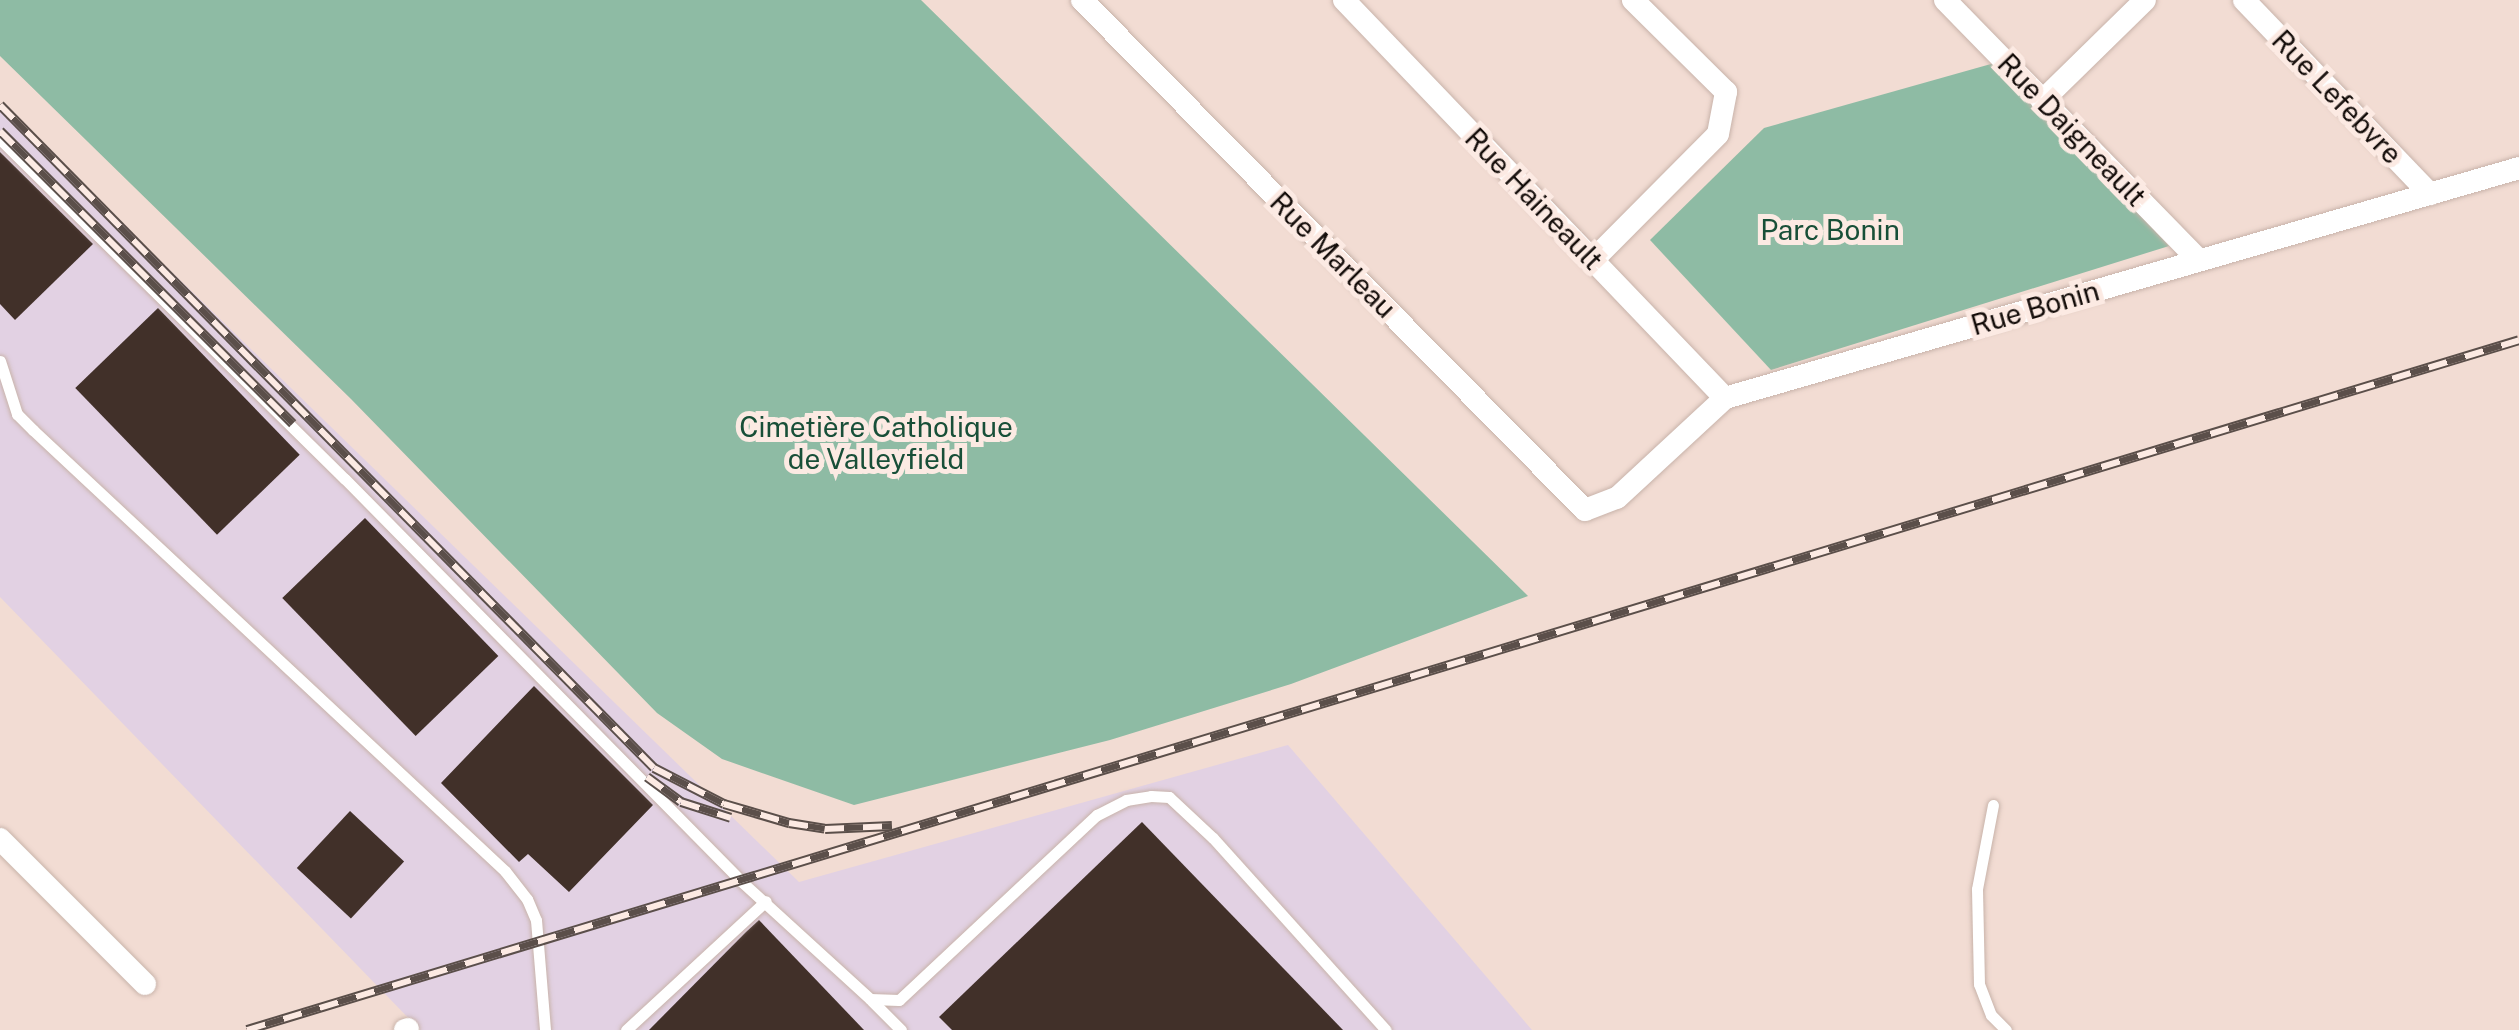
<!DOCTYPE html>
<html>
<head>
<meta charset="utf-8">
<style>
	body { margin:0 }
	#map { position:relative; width:2519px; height:1030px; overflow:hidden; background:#f2dcd3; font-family:"Public Sans",sans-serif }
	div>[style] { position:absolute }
	.industrial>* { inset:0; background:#e2d1e3 }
	.green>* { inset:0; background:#8ebba4 }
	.building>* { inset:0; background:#413029; transform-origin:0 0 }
	.roads { filter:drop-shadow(0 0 2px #c8b3aa) drop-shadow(0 0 2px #c8b3aa) }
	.service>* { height:11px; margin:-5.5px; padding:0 5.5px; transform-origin:5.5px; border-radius:5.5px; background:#fff }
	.minor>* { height:22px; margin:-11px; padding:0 11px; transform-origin:11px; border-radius:11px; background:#fff }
	.rail>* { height:10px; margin-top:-5px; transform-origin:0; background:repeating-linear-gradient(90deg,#fceae3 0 19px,#5b4f4a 0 38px); box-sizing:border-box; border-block:2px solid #5b4f4a }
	span { translate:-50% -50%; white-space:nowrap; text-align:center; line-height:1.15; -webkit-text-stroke:10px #fceae3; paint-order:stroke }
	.street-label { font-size:28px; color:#130c09 }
	.park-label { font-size:28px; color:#184f38 }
</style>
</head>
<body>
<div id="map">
	<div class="industrial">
		<i style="clip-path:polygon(0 105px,799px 882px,1288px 745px,1532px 1030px,420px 1030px,0 597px)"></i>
	</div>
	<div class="green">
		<i style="clip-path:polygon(0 0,921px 0,1528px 596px,1291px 684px,1110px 740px,854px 805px,722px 759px,657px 713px,351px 399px,0 56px)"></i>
		<i style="clip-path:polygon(1998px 62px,2169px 246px,1771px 370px,1650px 240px,1764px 128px)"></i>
	</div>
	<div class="building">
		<i style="clip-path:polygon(0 152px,93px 244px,15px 320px,0 304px)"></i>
		<i style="left:158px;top:308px;width:204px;height:115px;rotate:46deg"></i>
		<i style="left:365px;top:518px;width:192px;height:115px;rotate:46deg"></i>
		<i style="clip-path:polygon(534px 686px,653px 805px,569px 892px,528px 854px,519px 862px,441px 783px)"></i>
		<i style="left:350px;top:811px;width:74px;height:78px;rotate:43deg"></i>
		<i style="clip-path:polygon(1142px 822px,1343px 1030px,952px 1030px,939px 1017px)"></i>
		<i style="clip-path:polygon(759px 920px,864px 1030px,649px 1030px,746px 932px)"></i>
	</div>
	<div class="roads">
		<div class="service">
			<i style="left:0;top:139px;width:484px;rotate:44.6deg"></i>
			<i style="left:345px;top:479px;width:566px;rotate:45.43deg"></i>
			<i style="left:742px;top:882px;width:173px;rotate:42.4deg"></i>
			<i style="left:870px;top:999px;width:29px;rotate:2deg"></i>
			<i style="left:899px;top:1000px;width:271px;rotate:-43.1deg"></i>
			<i style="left:1097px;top:815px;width:33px;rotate:-27deg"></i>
			<i style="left:1126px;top:800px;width:25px;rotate:-9deg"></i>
			<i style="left:1151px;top:796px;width:18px;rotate:3deg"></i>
			<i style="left:1169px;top:797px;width:60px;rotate:43deg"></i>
			<i style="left:1213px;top:838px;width:258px;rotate:48deg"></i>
			<i style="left:0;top:361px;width:56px;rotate:72.2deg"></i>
			<i style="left:17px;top:414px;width:23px;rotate:45deg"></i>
			<i style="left:33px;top:430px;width:646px;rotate:43.06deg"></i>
			<i style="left:505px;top:871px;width:36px;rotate:52deg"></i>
			<i style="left:527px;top:899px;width:23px;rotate:67deg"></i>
			<i style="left:536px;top:920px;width:110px;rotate:85.3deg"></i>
			<i style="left:1993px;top:805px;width:86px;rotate:100.8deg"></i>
			<i style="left:1977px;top:889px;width:95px;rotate:88.8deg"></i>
			<i style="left:1979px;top:984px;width:33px;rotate:69deg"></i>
			<i style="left:1991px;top:1015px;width:21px;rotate:45deg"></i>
			<i style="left:872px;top:1001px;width:41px;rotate:45deg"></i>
			<i style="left:626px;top:1030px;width:190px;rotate:-42.7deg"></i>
		</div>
		<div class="minor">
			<i style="left:1082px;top:0;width:716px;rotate:45.4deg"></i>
			<i style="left:1585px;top:510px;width:34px;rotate:-21deg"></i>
			<i style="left:1617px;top:498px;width:147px;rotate:-42.8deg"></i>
			<i style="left:1725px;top:398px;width:827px;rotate:-16.15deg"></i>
			<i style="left:1344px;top:0;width:551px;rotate:46.25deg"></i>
			<i style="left:1945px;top:0;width:363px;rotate:45.7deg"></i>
			<i style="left:2244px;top:0;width:269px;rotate:46.2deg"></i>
			<i style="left:2042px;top:101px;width:144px;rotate:-44.4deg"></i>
			<i style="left:1593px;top:260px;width:177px;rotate:-45.2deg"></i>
			<i style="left:1718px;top:134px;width:43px;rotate:-79.2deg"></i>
			<i style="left:1726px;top:92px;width:131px;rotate:-135.3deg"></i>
			<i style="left:0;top:839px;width:205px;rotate:45deg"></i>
			<i style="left:405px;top:1030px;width:3px;rotate:-18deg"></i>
		</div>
	</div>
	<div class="rail">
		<i style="left:0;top:105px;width:931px;rotate:45.39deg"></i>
		<i style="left:654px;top:768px;width:79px;rotate:27.2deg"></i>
		<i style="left:724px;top:804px;width:68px;rotate:16.3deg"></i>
		<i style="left:789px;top:823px;width:36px;rotate:9deg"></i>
		<i style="left:825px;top:829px;width:67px;rotate:-2.6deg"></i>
		<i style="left:0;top:131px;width:414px;rotate:45deg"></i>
		<i style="left:647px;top:777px;width:42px;rotate:36.3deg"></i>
		<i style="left:681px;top:802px;width:52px;rotate:17.7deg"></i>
		<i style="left:247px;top:1030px;width:2374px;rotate:-16.89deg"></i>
	</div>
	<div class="street-label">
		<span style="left:2337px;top:97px;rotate:46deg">Rue Lefebvre</span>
		<span style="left:2072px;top:130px;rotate:46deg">Rue Daigneault</span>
		<span style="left:1534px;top:199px;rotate:46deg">Rue Haineault</span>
		<span style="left:1333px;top:255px;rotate:45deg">Rue Marleau</span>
		<span style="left:2035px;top:308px;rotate:-16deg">Rue Bonin</span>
	</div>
	<div class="park-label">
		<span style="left:1830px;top:230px">Parc Bonin</span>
		<span style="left:876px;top:443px">Cimetière Catholique<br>de Valleyfield</span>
	</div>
</div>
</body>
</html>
